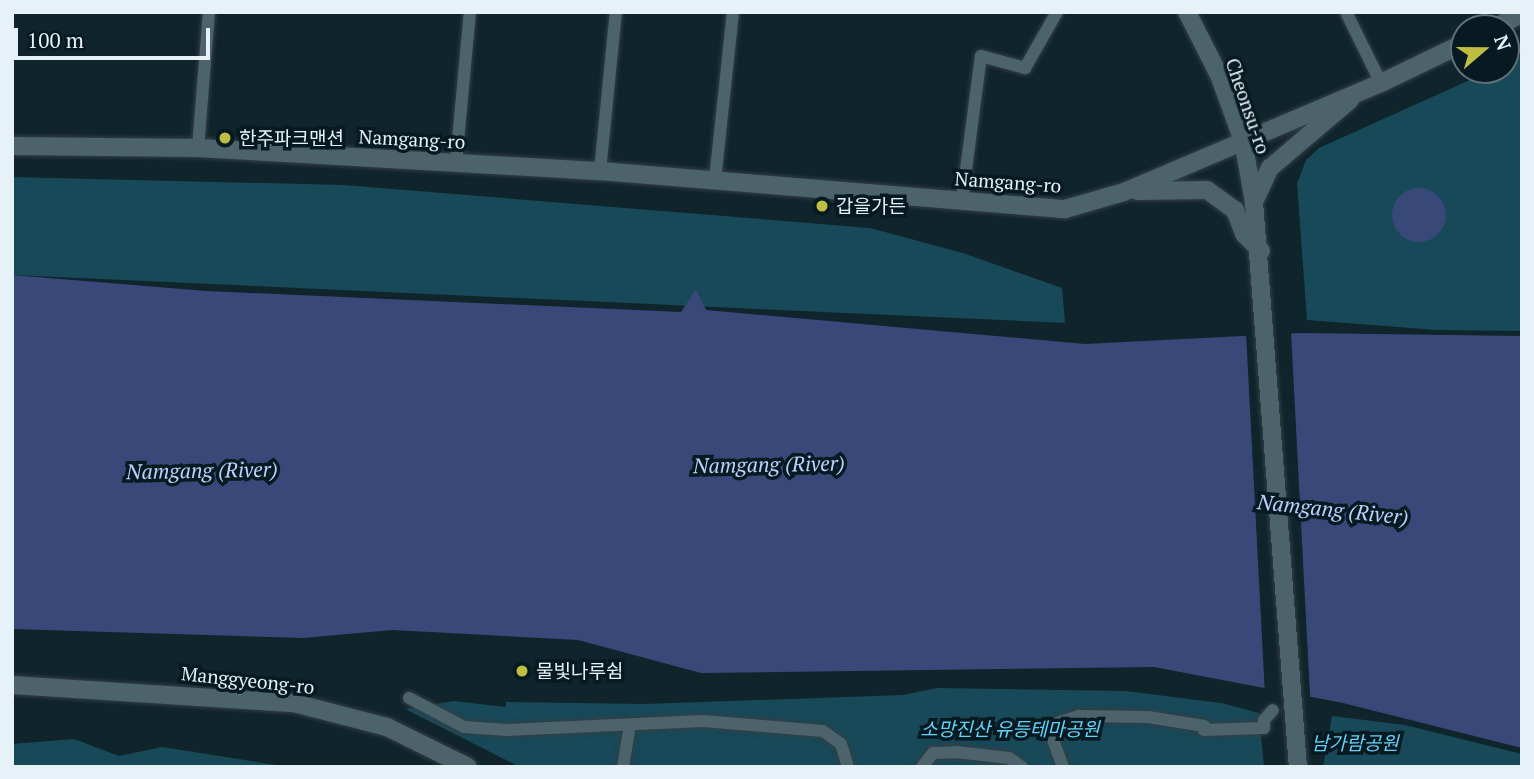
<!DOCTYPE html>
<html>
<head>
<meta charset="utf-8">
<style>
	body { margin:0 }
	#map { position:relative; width:1534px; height:779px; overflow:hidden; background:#10242b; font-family:"PT Serif","Noto Sans KR",serif }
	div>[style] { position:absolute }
	.green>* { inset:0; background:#174959 }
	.water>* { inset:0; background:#384979 }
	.round { border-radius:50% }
	.pier>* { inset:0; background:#10242b; transform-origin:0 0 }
	.roads { filter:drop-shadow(0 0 2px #333f45) drop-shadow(0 0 2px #333f45) }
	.street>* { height:12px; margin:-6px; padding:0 6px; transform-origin:6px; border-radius:6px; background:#4d636b }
	.secondary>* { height:18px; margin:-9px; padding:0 9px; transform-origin:9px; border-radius:9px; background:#4d636b }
	.dots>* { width:19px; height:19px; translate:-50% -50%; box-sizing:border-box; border:4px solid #071a21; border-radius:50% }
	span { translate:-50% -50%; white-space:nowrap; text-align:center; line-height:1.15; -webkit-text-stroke:7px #071a21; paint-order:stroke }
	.street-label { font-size:19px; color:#e6f2f7 }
	.poi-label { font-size:19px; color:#e6f2f7 }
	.left { translate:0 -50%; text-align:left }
	.park-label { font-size:19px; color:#63d2f7; font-style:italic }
	.water-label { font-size:21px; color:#bdd0fe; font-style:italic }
	.frame { position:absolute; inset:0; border:14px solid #e6f2f7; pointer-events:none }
	.north { position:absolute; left:1450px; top:14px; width:70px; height:70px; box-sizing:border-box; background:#071a21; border:2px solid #607077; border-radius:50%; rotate:70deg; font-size:19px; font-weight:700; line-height:28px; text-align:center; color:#e6f2f7 }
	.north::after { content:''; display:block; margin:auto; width:24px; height:32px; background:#bebf42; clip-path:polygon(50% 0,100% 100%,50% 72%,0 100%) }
	.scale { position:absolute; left:14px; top:28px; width:196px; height:32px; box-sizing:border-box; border:4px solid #e6f2f7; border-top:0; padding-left:9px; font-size:21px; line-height:24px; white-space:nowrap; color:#e6f2f7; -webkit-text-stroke:5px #071a21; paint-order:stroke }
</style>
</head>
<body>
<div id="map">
	<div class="green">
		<i style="clip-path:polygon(1522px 56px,1522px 331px,1436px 330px,1307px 320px,1297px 184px,1306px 160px,1319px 148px,1492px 70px,1506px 70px,1506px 64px)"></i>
		<i style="clip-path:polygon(12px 177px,344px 185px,870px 228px,963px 253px,1062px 288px,1065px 323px,12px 275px)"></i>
		<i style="clip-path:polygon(937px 688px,1126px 691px,1221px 703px,1259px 713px,1264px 767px,520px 767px,405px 709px,454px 701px,506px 707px,506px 702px,645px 704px,903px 695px)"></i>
		<i style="clip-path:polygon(1332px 716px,1405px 725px,1522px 754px,1522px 767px,1323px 767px)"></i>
		<i style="clip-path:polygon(74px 739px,119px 756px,162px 747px,289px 767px,12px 767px,12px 744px)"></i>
	</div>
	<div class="water">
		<i class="round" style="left:1392px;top:188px;width:54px;height:54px"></i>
		<i style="clip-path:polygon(12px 275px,206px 291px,681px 312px,696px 289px,706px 310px,1085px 344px,1301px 333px,1522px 336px,1522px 748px,1343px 703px,1154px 667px,701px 673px,578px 640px,392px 630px,303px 638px,12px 629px)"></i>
	</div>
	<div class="pier">
		<i style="left:1291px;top:332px;width:369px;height:45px;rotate:87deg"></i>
	</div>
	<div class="roads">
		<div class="street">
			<i style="left:1346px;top:12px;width:79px;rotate:63.8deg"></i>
			<i style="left:198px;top:148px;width:136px;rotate:-85.4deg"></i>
			<i style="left:456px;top:162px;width:151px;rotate:-84.7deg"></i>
			<i style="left:600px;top:171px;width:160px;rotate:-84.3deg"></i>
			<i style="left:715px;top:180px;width:169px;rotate:-83.9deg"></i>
			<i style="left:962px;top:200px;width:145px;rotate:-82.5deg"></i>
			<i style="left:981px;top:56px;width:46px;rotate:15.3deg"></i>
			<i style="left:1025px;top:68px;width:64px;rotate:-60.3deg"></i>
			<i style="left:409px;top:698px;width:62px;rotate:27.8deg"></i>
			<i style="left:464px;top:727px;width:43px;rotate:4deg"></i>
			<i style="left:507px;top:730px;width:196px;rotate:-2.6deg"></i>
			<i style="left:703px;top:721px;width:120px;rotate:4.8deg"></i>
			<i style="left:823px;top:731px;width:22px;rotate:36deg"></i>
			<i style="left:841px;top:744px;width:24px;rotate:73deg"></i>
			<i style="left:1204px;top:730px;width:60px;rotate:-1.9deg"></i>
			<i style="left:1264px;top:728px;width:8px;rotate:-90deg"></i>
			<i style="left:1264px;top:720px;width:13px;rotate:-48deg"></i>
			<i style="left:623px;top:767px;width:43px;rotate:-80.5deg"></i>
			<i style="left:922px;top:767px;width:18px;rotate:-52deg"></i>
			<i style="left:933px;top:753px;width:23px;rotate:-2deg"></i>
			<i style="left:956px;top:752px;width:53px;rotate:6.5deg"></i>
			<i style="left:1009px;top:758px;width:16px;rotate:35deg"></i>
			<i style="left:1063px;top:767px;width:44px;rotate:-110.1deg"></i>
			<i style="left:1048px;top:726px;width:33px;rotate:-18deg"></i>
			<i style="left:1079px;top:716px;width:69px;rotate:0.8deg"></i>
			<i style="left:1148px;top:717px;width:57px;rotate:9.1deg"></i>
		</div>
		<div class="secondary">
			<i style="left:1187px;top:12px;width:71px;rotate:63.1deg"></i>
			<i style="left:1219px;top:75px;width:70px;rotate:70deg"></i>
			<i style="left:1243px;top:141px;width:62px;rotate:79.8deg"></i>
			<i style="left:1254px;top:202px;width:567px;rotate:85.55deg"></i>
			<i style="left:1494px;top:28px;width:31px;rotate:-27deg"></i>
			<i style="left:12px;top:146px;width:186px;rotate:0.6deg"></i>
			<i style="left:198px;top:148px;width:403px;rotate:3.3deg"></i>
			<i style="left:600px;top:171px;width:467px;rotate:4.7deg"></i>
			<i style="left:1065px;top:209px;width:61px;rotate:-16.1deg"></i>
			<i style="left:1124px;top:192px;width:279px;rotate:-23deg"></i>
			<i style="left:1381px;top:83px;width:92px;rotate:-25.7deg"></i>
			<i style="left:1138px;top:191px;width:69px;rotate:-0.8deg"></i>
			<i style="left:1207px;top:190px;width:34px;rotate:36deg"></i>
			<i style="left:1235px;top:210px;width:26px;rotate:69deg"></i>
			<i style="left:1244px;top:234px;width:24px;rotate:45deg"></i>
			<i style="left:1254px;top:202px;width:38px;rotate:-65deg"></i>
			<i style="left:1270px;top:168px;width:105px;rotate:-40.4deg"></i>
			<i style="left:12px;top:685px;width:283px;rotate:3.7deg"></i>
			<i style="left:294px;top:703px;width:96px;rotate:14.5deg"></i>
			<i style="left:387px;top:727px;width:90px;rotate:26.3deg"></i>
		</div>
	</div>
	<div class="dots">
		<i style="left:225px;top:138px;background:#bebf42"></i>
		<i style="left:822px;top:206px;background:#bebf42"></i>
		<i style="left:522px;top:671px;background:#bebf42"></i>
	</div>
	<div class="street-label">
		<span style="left:1248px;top:106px;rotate:71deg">Cheonsu-ro</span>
		<span style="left:412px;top:139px;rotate:3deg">Namgang-ro</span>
		<span style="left:1008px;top:182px;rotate:4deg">Namgang-ro</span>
		<span style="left:248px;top:680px;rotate:6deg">Manggyeong-ro</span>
	</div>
	<div class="poi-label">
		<span class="left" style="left:239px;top:138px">한주파크맨션</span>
		<span class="left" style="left:836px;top:206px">갑을가든</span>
		<span class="left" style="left:536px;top:671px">물빛나루쉼</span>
	</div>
	<div class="park-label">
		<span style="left:1010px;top:729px">소망진산 유등테마공원</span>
		<span style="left:1355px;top:743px">남가람공원</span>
	</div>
	<div class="water-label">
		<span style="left:769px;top:464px;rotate:-1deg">Namgang (River)</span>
		<span style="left:202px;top:470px;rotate:-1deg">Namgang (River)</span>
		<span style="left:1333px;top:509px;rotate:6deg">Namgang (River)</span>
	</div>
	<div class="frame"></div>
	<div class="north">N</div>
	<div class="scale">100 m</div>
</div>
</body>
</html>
